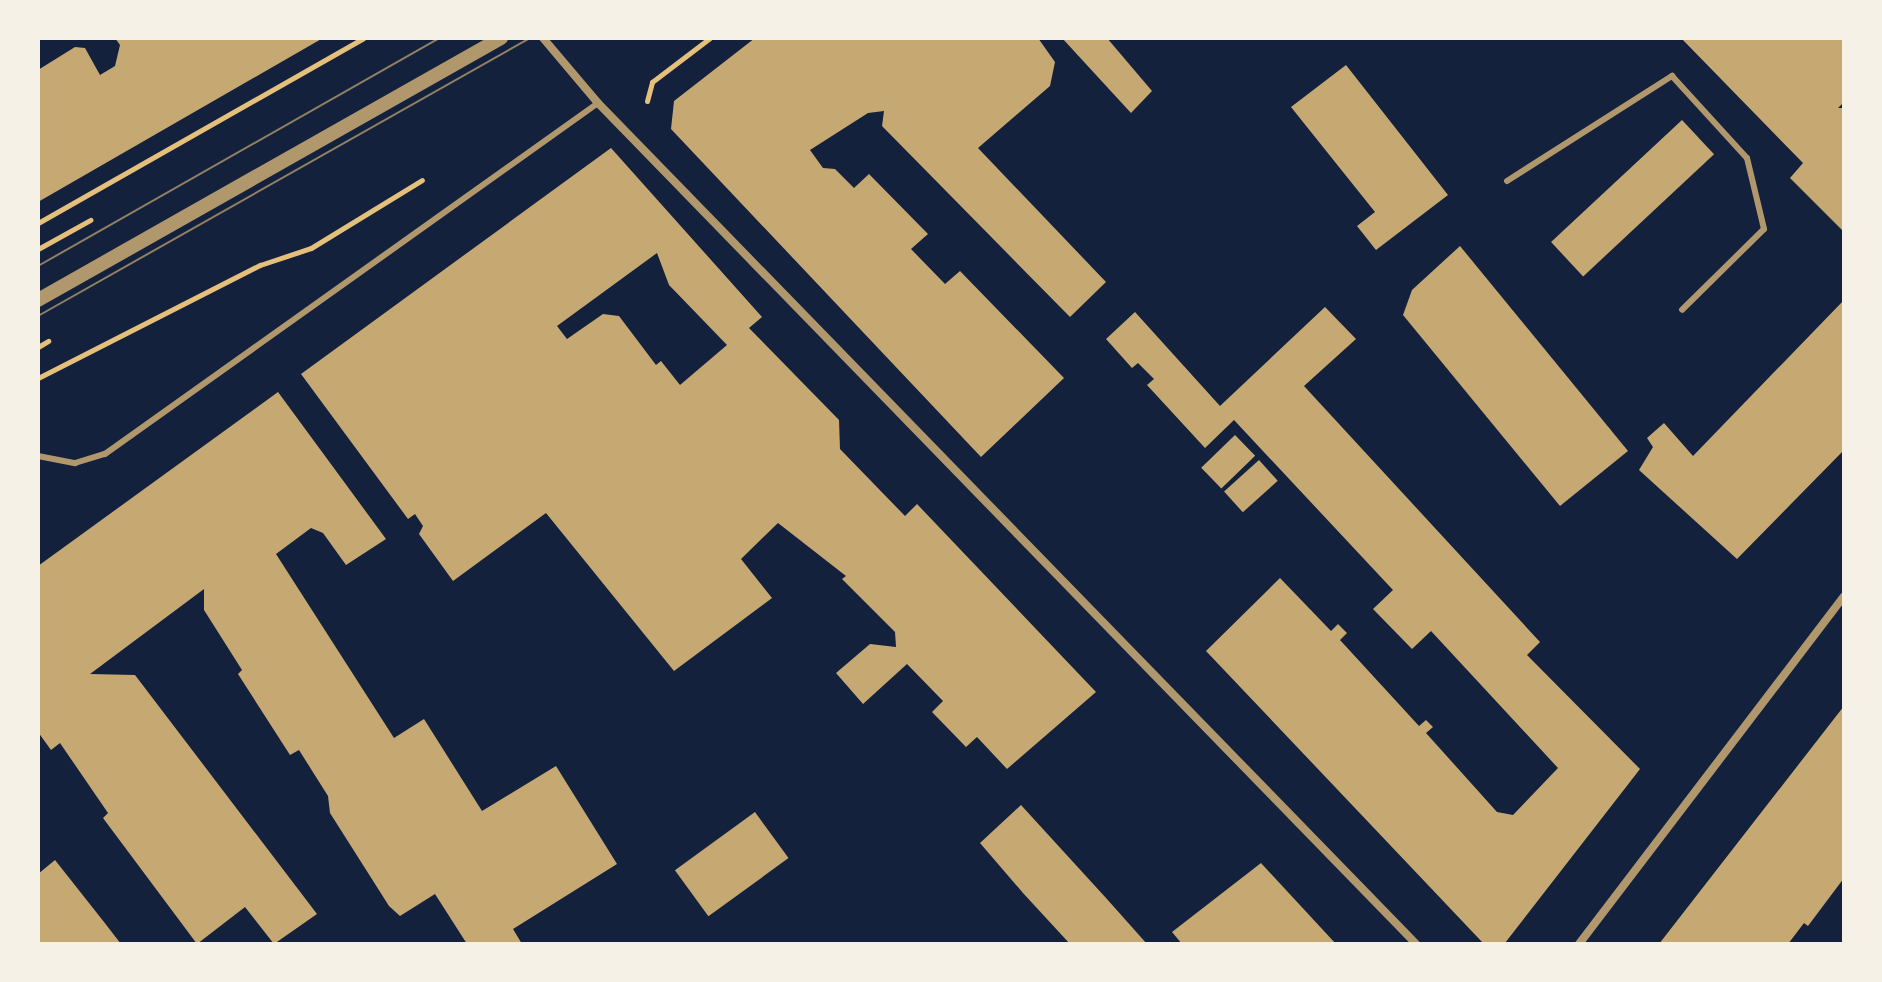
<!DOCTYPE html>
<html>
<head>
<meta charset="utf-8">
<style>
	body { margin:0 }
	#map { position:relative; width:1882px; height:982px; overflow:hidden; background:#14213d; font-family:"Work Sans",sans-serif }
	div>[style] { position:absolute }
	.building>* { inset:0; background:#c6a872; transform-origin:0 0 }
	.path>* { height:5px; margin:-2.5px; padding:0 2.5px; transform-origin:2.5px; border-radius:2.5px; background:#e5c07b }
	.service>* { height:6px; margin:-3px; padding:0 3px; transform-origin:3px; border-radius:3px; background:#b1986c }
	.minor>* { height:8px; margin:-4px; padding:0 4px; transform-origin:4px; border-radius:4px; background:#b1986c }
	.tertiary>* { height:14px; margin:-7px; padding:0 7px; transform-origin:7px; border-radius:7px; background:#b1986c }
	.tram>* { height:2px; margin:-1px; padding:0 1px; transform-origin:1px; border-radius:1px; background:#918062 }
	span { translate:-50% -50%; white-space:nowrap; text-align:center; line-height:1.15; -webkit-text-stroke:6px #f6f1e7; paint-order:stroke }
	.frame { position:absolute; inset:0; border:40px solid #f6f1e7; pointer-events:none }
</style>
</head>
<body>
<div id="map">
	<div class="building">
		<i style="clip-path:polygon(115px 38px,323px 38px,38px 202px,38px 70px,75px 47px,85px 48px,100px 75px,115px 66px,120px 45px)"></i>
		<i style="clip-path:polygon(755px 38px,1038px 38px,1055px 62px,1050px 86px,978px 148px,1106px 282px,1070px 317px,882px 126px,884px 111px,868px 113px,810px 150px,823px 168px,835px 169px,854px 188px,869px 174px,928px 234px,911px 249px,945px 284px,960px 271px,1064px 378px,981px 457px,671px 129px,674px 101px)"></i>
		<i style="clip-path:polygon(1062px 38px,1107px 38px,1152px 91px,1131px 113px)"></i>
		<i style="clip-path:polygon(1681px 38px,1844px 38px,1844px 102px,1838px 108px,1844px 108px,1844px 232px,1790px 178px,1803px 163px)"></i>
		<i style="clip-path:polygon(1346px 65px,1448px 195px,1376px 250px,1357px 226px,1375px 212px,1291px 107px)"></i>
		<i style="left:1682px;top:120px;width:47px;height:179px;rotate:47deg"></i>
		<i style="clip-path:polygon(evenodd,611px 148px,762px 317px,749px 328px,839px 420px,840px 449px,905px 516px,917px 504px,1096px 692px,1007px 769px,977px 737px,966px 747px,932px 712px,943px 701px,907px 664px,863px 704px,836px 673px,870px 644px,896px 647px,895px 632px,842px 579px,846px 576px,778px 523px,741px 559px,772px 598px,674px 671px,546px 513px,453px 581px,419px 534px,423px 526px,415px 514px,408px 519px,301px 374px,611px 148px,657px 253px,669px 285px,727px 345px,680px 385px,661px 361px,656px 365px,619px 316px,603px 314px,567px 339px,557px 326px,657px 253px)"></i>
		<i style="clip-path:polygon(1460px 246px,1628px 451px,1560px 506px,1403px 315px,1412px 290px)"></i>
		<i style="clip-path:polygon(1844px 300px,1844px 450px,1737px 559px,1639px 470px,1653px 447px,1647px 438px,1664px 423px,1693px 456px)"></i>
		<i style="clip-path:polygon(1325px 307px,1356px 339px,1304px 386px,1540px 642px,1527px 655px,1640px 769px,1505px 943px,1483px 943px,1206px 651px,1280px 578px,1331px 631px,1338px 624px,1347px 633px,1340px 640px,1419px 726px,1426px 720px,1433px 727px,1426px 733px,1497px 812px,1513px 815px,1558px 768px,1431px 631px,1412px 649px,1373px 609px,1393px 590px,1234px 420px,1205px 448px,1147px 385px,1154px 379px,1138px 363px,1132px 368px,1106px 339px,1135px 312px,1220px 406px)"></i>
		<i style="clip-path:polygon(278px 392px,386px 539px,346px 565px,323px 533px,311px 528px,276px 554px,394px 738px,424px 719px,482px 811px,556px 766px,617px 864px,513px 929px,522px 944px,467px 944px,435px 894px,400px 916px,389px 906px,330px 813px,328px 796px,299px 750px,290px 755px,238px 674px,242px 670px,204px 610px,204px 589px,90px 674px,135px 675px,317px 914px,274px 944px,245px 907px,197px 944px,103px 818px,108px 813px,60px 743px,51px 750px,38px 732px,38px 566px)"></i>
		<i style="left:1235px;top:435px;width:29px;height:47px;rotate:46deg"></i>
		<i style="left:1259px;top:460px;width:28px;height:47px;rotate:48deg"></i>
		<i style="clip-path:polygon(1844px 706px,1844px 878px,1808px 926px,1804px 923px,1788px 944px,1659px 944px)"></i>
		<i style="clip-path:polygon(1021px 805px,1106px 898px,1147px 944px,1070px 944px,1023px 893px,980px 843px)"></i>
		<i style="left:755px;top:812px;width:57px;height:99px;rotate:54deg"></i>
		<i style="clip-path:polygon(55px 860px,104px 922px,121px 944px,38px 944px,38px 874px)"></i>
		<i style="clip-path:polygon(1261px 863px,1336px 944px,1182px 944px,1172px 932px)"></i>
	</div>
	<div class="path">
		<i style="left:647px;top:101px;width:20px;rotate:-75deg"></i>
		<i style="left:652px;top:82px;width:73px;rotate:-37.2deg"></i>
		<i style="left:38px;top:223px;width:374px;rotate:-29.6deg"></i>
		<i style="left:38px;top:249px;width:60px;rotate:-29.1deg"></i>
		<i style="left:38px;top:347px;width:12px;rotate:-31deg"></i>
		<i style="left:38px;top:378px;width:249px;rotate:-27deg"></i>
		<i style="left:260px;top:265px;width:54px;rotate:-18.4deg"></i>
		<i style="left:311px;top:248px;width:130px;rotate:-31.5deg"></i>
	</div>
	<div class="service">
		<i style="left:1507px;top:181px;width:196px;rotate:-32.5deg"></i>
		<i style="left:1672px;top:76px;width:111px;rotate:47.6deg"></i>
		<i style="left:1747px;top:158px;width:73px;rotate:76.5deg"></i>
		<i style="left:1764px;top:229px;width:115px;rotate:135.4deg"></i>
		<i style="left:38px;top:456px;width:38px;rotate:11deg"></i>
		<i style="left:75px;top:463px;width:31px;rotate:-17deg"></i>
		<i style="left:105px;top:454px;width:605px;rotate:-35.45deg"></i>
	</div>
	<div class="minor">
		<i style="left:543px;top:38px;width:85px;rotate:49.8deg"></i>
		<i style="left:598px;top:103px;width:1173px;rotate:45.79deg"></i>
		<i style="left:1579px;top:944px;width:437px;rotate:-52.7deg"></i>
	</div>
	<div class="tertiary">
		<i style="left:38px;top:300px;width:532px;rotate:-29.5deg"></i>
	</div>
	<div class="tram">
		<i style="left:38px;top:266px;width:462px;rotate:-29.6deg"></i>
		<i style="left:38px;top:316px;width:565px;rotate:-29.47deg"></i>
	</div>
	<div class="frame"></div>
</div>
</body>
</html>
